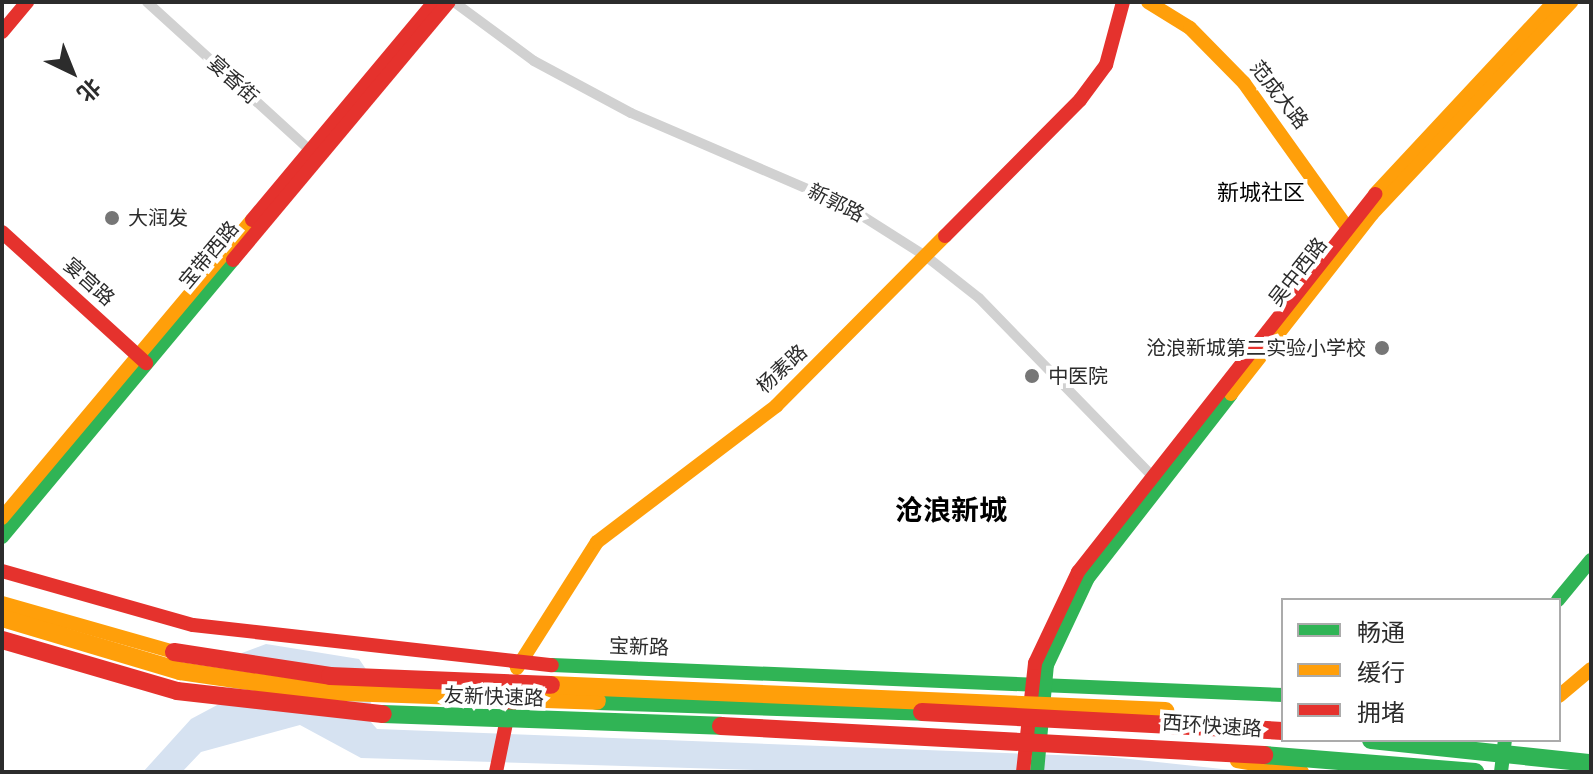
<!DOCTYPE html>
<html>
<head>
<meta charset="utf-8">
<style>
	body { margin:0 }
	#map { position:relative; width:1593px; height:774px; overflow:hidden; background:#fff; font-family:"DejaVu Sans","Noto Sans SC",sans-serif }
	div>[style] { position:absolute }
	.water>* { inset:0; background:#d6e2f1 }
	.street>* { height:10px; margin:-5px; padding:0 5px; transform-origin:5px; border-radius:5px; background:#d1d1d1 }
	.fast>* { height:14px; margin:-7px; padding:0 7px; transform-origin:7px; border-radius:7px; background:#30b455 }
	.slow>* { height:14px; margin:-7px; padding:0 7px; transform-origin:7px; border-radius:7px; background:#ff9f0a }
	.jam>* { height:14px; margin:-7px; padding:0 7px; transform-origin:7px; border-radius:7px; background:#e5322d }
	.fast-bridge>* { height:18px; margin:-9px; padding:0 9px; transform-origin:9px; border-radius:9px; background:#30b455 }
	.slow-bridge>* { height:18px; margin:-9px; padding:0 9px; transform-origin:9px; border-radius:9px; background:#ff9f0a }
	.jam-bridge>* { height:18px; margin:-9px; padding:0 9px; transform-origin:9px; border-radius:9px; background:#e5322d }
	.dots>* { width:22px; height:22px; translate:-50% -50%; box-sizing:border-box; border:4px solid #fff; border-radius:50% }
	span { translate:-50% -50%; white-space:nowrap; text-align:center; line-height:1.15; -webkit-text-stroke:8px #fff; paint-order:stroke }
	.street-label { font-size:20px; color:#2c2c2c }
	.poi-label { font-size:20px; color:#2c2c2c }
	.left { translate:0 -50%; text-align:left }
	.right { translate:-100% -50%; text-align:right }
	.neighbourhood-label { font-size:22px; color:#000 }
	.district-label { font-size:28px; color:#000; font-weight:700 }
	.frame { position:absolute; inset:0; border:4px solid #2c2c2c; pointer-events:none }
	.legend { position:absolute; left:1281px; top:598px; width:280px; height:144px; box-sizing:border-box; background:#fff; border:2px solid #ababab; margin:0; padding:10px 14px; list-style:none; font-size:24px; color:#2c2c2c }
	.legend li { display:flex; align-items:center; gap:16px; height:40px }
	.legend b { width:40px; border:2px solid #ababab }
	.north { position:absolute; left:32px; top:32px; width:80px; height:80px; -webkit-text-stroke:6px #fff; paint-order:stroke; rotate:137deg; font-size:22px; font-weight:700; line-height:32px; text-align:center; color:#2c2c2c }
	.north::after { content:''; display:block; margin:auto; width:28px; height:36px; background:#2c2c2c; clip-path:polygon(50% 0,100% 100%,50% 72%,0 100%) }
</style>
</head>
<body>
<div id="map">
	<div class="water">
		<i style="clip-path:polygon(266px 644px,359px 659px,372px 678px,370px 721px,377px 729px,1111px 757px,1250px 772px,821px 772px,361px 758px,300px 725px,201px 752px,182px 772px,143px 772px,191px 719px,221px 703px,242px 653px)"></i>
	</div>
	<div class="street">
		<i style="left:147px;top:2px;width:226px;rotate:42.3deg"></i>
		<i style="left:454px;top:2px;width:99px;rotate:36.4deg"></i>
		<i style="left:534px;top:61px;width:110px;rotate:28.2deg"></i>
		<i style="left:631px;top:113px;width:233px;rotate:23.3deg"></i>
		<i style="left:845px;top:205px;width:97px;rotate:32.4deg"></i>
		<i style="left:927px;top:257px;width:66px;rotate:38.3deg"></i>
		<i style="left:979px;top:298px;width:255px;rotate:45.8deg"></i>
	</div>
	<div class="fast">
		<i style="left:2px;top:537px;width:361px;rotate:-50.2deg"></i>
		<i style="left:1558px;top:600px;width:52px;rotate:-50.5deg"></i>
		<i style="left:552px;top:665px;width:732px;rotate:2.35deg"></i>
		<i style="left:1037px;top:772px;width:107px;rotate:-84.7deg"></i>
		<i style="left:1047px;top:665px;width:96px;rotate:-64.8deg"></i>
		<i style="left:1088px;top:578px;width:233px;rotate:-52.1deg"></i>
		<i style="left:1501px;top:772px;width:32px;rotate:-83deg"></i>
	</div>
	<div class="slow">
		<i style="left:1148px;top:2px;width:49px;rotate:31.8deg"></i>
		<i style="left:1190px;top:28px;width:77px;rotate:45.5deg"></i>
		<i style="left:1244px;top:83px;width:184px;rotate:54.5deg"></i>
		<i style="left:1375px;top:194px;width:262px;rotate:-47deg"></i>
		<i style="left:1231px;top:394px;width:229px;rotate:-51.9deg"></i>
		<i style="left:1372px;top:214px;width:291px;rotate:-46.8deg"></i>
		<i style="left:2px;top:518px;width:389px;rotate:-50deg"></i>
		<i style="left:2px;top:603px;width:179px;rotate:15.9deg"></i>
		<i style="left:517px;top:668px;width:149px;rotate:-57.6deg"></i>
		<i style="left:597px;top:542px;width:225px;rotate:-37.2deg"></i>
		<i style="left:776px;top:406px;width:240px;rotate:-45.2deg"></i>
		<i style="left:1559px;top:696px;width:42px;rotate:-40.2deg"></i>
		<i style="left:1237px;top:761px;width:66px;rotate:9.6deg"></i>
	</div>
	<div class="jam">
		<i style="left:2px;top:32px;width:39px;rotate:-50deg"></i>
		<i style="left:252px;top:220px;width:284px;rotate:-50.1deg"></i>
		<i style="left:2px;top:232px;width:195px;rotate:42.3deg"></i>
		<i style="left:945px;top:236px;width:192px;rotate:-45.2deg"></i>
		<i style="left:1080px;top:100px;width:44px;rotate:-53.4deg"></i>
		<i style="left:1106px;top:65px;width:65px;rotate:-74.9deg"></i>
		<i style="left:233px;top:260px;width:336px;rotate:-50.1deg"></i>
		<i style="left:2px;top:571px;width:198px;rotate:15.8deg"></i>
		<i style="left:193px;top:625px;width:361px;rotate:6.4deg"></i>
		<i style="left:496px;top:772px;width:85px;rotate:-78.4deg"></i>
		<i style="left:1023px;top:772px;width:110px;rotate:-83.7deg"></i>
		<i style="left:1035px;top:663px;width:101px;rotate:-64.7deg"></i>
		<i style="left:1078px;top:572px;width:481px;rotate:-51.8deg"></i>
	</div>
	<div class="fast-bridge">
		<i style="left:597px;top:701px;width:325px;rotate:1.9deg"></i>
		<i style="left:383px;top:714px;width:338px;rotate:2deg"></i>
		<i style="left:1371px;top:740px;width:221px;rotate:6deg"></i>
		<i style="left:1264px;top:755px;width:212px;rotate:4.6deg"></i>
	</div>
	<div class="slow-bridge">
		<i style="left:2px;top:618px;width:186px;rotate:16.6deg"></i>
		<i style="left:180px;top:671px;width:136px;rotate:8.4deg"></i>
		<i style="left:315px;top:691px;width:282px;rotate:2deg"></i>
		<i style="left:551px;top:685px;width:615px;rotate:2.42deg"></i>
	</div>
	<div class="jam-bridge">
		<i style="left:2px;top:640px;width:182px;rotate:16.2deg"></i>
		<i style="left:177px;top:691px;width:207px;rotate:6.4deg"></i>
		<i style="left:174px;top:652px;width:158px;rotate:8.7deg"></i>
		<i style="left:330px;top:676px;width:221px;rotate:2.3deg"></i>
		<i style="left:922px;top:712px;width:361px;rotate:3deg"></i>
		<i style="left:721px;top:726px;width:544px;rotate:3.06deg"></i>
	</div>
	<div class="dots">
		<i style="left:112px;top:218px;background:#767676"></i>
		<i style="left:1382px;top:348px;background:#767676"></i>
		<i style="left:1032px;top:376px;background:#767676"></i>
	</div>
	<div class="street-label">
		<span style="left:233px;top:80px;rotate:42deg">宴香街</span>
		<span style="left:1279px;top:95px;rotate:52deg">范成大路</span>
		<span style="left:836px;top:203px;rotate:27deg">新郭路</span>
		<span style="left:209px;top:255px;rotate:-50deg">宝带西路</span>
		<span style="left:1298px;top:272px;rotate:-52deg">吴中西路</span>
		<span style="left:89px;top:282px;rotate:42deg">宴宫路</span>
		<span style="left:782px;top:369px;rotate:-43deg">杨素路</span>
		<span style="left:639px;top:647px;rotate:2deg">宝新路</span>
		<span style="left:494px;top:697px;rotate:2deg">友新快速路</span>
		<span style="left:1212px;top:726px;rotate:4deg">西环快速路</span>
	</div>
	<div class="poi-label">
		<span class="left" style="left:128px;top:218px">大润发</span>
		<span class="right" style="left:1366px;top:348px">沧浪新城第二实验小学校</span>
		<span class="left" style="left:1048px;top:376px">中医院</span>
	</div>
	<div class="neighbourhood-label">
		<span style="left:1261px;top:193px">新城社区</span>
	</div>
	<div class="district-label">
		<span style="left:951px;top:511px">沧浪新城</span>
	</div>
	<div class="frame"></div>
	<ul class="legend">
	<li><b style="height:10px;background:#30b455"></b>畅通</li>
	<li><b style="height:10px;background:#ff9f0a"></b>缓行</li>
	<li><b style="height:10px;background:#e5322d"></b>拥堵</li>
	</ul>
	<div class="north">北</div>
</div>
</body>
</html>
